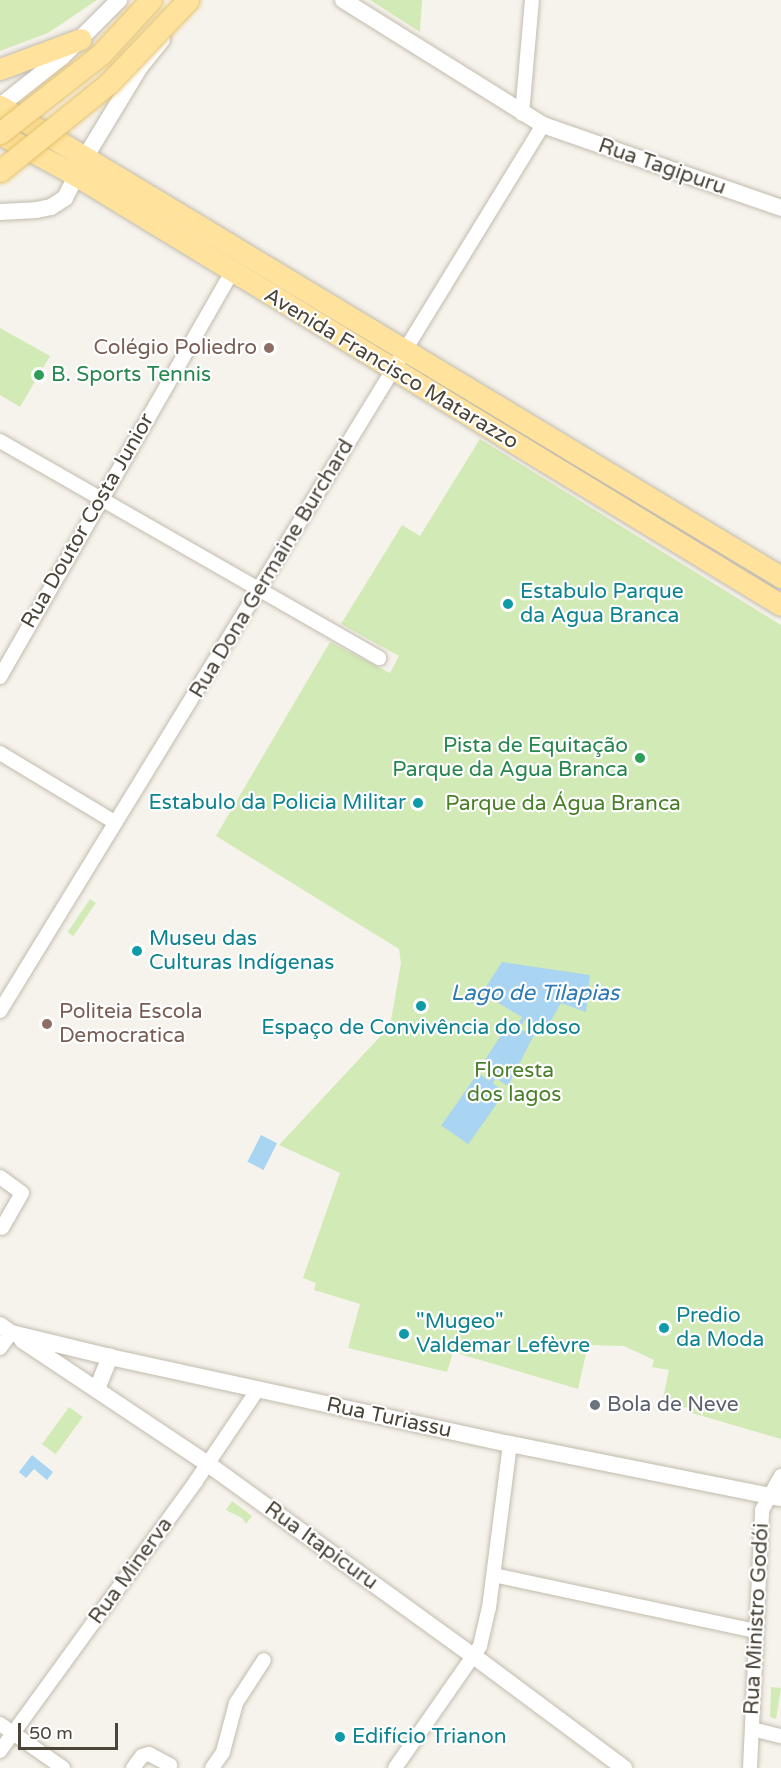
<!DOCTYPE html>
<html>
<head>
<meta charset="utf-8">
<style>
	body { margin:0 }
	#map { position:relative; width:781px; height:1768px; overflow:hidden; background:#f6f3ec; font-family:"Varela Round",sans-serif }
	div>[style] { position:absolute }
	.green>* { inset:0; background:#d2eab5; transform-origin:0 0 }
	.water>* { inset:0; background:#a9d4f2; transform-origin:0 0 }
	.stream>* { height:4px; margin:-2px; padding:0 2px; transform-origin:2px; border-radius:2px; background:#a9d4f2 }
	.roads { filter:drop-shadow(0 0 2px #c2bbae) drop-shadow(0 0 2px #c2bbae) }
	.minor>* { height:14px; margin:-7px; padding:0 7px; transform-origin:7px; border-radius:7px; background:#fff }
	.tertiary>* { height:16px; margin:-8px; padding:0 8px; transform-origin:8px; border-radius:8px; background:#fff }
	.primary>* { height:21px; margin:-10.5px; padding:0 10.5px; transform-origin:10.5px; border-radius:10.5px; background:#ffe39c }
	.bridges { filter:drop-shadow(0 0 2px #e6c16a) drop-shadow(0 0 2px #e6c16a) }
	.primary-bridge>* { height:21px; margin:-10.5px; padding:0 10.5px; transform-origin:10.5px; border-radius:10.5px; background:#ffe39c }
	.dots>* { width:16px; height:16px; translate:-50% -50%; box-sizing:border-box; border:3px solid #fff; border-radius:50% }
	span { translate:-50% -50%; white-space:nowrap; text-align:center; line-height:1.15; -webkit-text-stroke:4.5px #fff; paint-order:stroke }
	.street-label { font-size:21px; color:#4b4439 }
	.education-label { font-size:21px; color:#785e54 }
	.right { translate:-100% -50%; text-align:right }
	.left { translate:0 -50%; text-align:left }
	.leisure-label { font-size:21px; color:#27864d }
	.culture-label { font-size:21px; color:#0d838f }
	.park-label { font-size:21px; color:#4a7f2a }
	.worship-label { font-size:21px; color:#5b616d }
	.water-label { font-size:22px; color:#2e7ab2; font-style:italic }
	.scale { position:absolute; left:18px; top:1723px; width:100px; height:27px; box-sizing:border-box; border:3px solid #4b4439; border-top:0; padding-left:8px; font-size:18px; line-height:21px; white-space:nowrap; color:#4b4439; -webkit-text-stroke:4px #fff; paint-order:stroke }
</style>
</head>
<body>
<div id="map">
	<div class="green">
		<i style="clip-path:polygon(0 0,97px 0,48px 33px,0 51px)"></i>
		<i style="clip-path:polygon(370px 0,422px 0,420px 32px,406px 23px)"></i>
		<i style="clip-path:polygon(0 328px,50px 356px,20px 407px,0 395px)"></i>
		<i style="clip-path:polygon(480px 439px,781px 625px,781px 1439px,692px 1413px,693px 1409px,662px 1403px,669px 1370px,652px 1367px,654px 1360px,624px 1346px,588px 1345px,578px 1389px,453px 1352px,447px 1372px,348px 1348px,360px 1304px,314px 1290px,316px 1283px,303px 1278px,340px 1173px,279px 1145px,390px 1026px,401px 963px,399px 949px,216px 836px,330px 642px,390px 673px,399px 656px,341px 624px,402px 525px,420px 536px)"></i>
		<i style="left:90px;top:899px;width:7px;height:40px;rotate:34deg"></i>
		<i style="left:69px;top:1407px;width:17px;height:46px;rotate:36deg"></i>
		<i style="clip-path:polygon(232px 1501px,252px 1516px,246px 1524px,242px 1518px,226px 1510px)"></i>
		<i style="clip-path:polygon(771px 1687px,781px 1688px,776px 1719px,770px 1717px)"></i>
	</div>
	<div class="water">
		<i style="clip-path:polygon(502px 962px,590px 975px,586px 1012px,561px 1003px,545px 1031px,482px 993px)"></i>
		<i style="clip-path:polygon(508px 1024px,534px 1035px,508px 1086px,480px 1068px)"></i>
		<i style="left:478px;top:1073px;width:33px;height:64px;rotate:35deg"></i>
		<i style="left:261px;top:1135px;width:18px;height:30px;rotate:27deg"></i>
		<i style="clip-path:polygon(32px 1455px,53px 1472px,47px 1480px,34px 1469px,26px 1478px,19px 1472px)"></i>
	</div>
	<div class="stream">
		<i style="left:517px;top:1028px;width:12px;rotate:-55deg"></i>
		<i style="left:491px;top:1082px;width:6px;rotate:-59deg"></i>
	</div>
	<div class="roads">
		<div class="minor">
			<i style="left:522px;top:114px;width:114px;rotate:-85deg"></i>
			<i style="left:0;top:441px;width:437px;rotate:29.8deg"></i>
			<i style="left:0;top:677px;width:467px;rotate:-60.2deg"></i>
			<i style="left:0;top:753px;width:135px;rotate:31.1deg"></i>
			<i style="left:0;top:1011px;width:1039px;rotate:-58.5deg"></i>
			<i style="left:0;top:1177px;width:27px;rotate:36deg"></i>
			<i style="left:22px;top:1193px;width:40px;rotate:119.7deg"></i>
			<i style="left:0;top:1348px;width:19px;rotate:-54deg"></i>
			<i style="left:494px;top:1575px;width:267px;rotate:12.1deg"></i>
			<i style="left:0;top:1724px;width:77px;rotate:34.9deg"></i>
			<i style="left:752px;top:1729px;width:30px;rotate:14deg"></i>
			<i style="left:0;top:1751px;width:334px;rotate:-54deg"></i>
			<i style="left:196px;top:1481px;width:111px;rotate:-56deg"></i>
			<i style="left:133px;top:1768px;width:15px;rotate:-53deg"></i>
			<i style="left:142px;top:1756px;width:7px;rotate:-16deg"></i>
			<i style="left:149px;top:1754px;width:24px;rotate:28deg"></i>
			<i style="left:212px;top:1768px;width:19px;rotate:-55deg"></i>
			<i style="left:223px;top:1752px;width:51px;rotate:-75.1deg"></i>
			<i style="left:236px;top:1703px;width:51px;rotate:-56.9deg"></i>
			<i style="left:395px;top:1768px;width:149px;rotate:-55.1deg"></i>
			<i style="left:480px;top:1646px;width:39px;rotate:-77deg"></i>
			<i style="left:489px;top:1608px;width:165px;rotate:-82.7deg"></i>
			<i style="left:750px;top:1768px;width:258px;rotate:-87.3deg"></i>
			<i style="left:762px;top:1510px;width:39px;rotate:-61deg"></i>
		</div>
		<div class="tertiary">
			<i style="left:343px;top:0;width:236px;rotate:32deg"></i>
			<i style="left:543px;top:125px;width:252px;rotate:19.2deg"></i>
			<i style="left:0;top:106px;width:79px;rotate:-38.3deg"></i>
			<i style="left:62px;top:57px;width:81px;rotate:-45deg"></i>
			<i style="left:0;top:212px;width:36px;rotate:-3deg"></i>
			<i style="left:36px;top:210px;width:15px;rotate:-11deg"></i>
			<i style="left:51px;top:207px;width:17px;rotate:-33deg"></i>
			<i style="left:65px;top:198px;width:47px;rotate:-63.4deg"></i>
			<i style="left:86px;top:156px;width:104px;rotate:-58.8deg"></i>
			<i style="left:140px;top:67px;width:35px;rotate:-51deg"></i>
			<i style="left:0;top:1325px;width:14px;rotate:36deg"></i>
			<i style="left:11px;top:1333px;width:102px;rotate:13.6deg"></i>
			<i style="left:110px;top:1357px;width:409px;rotate:12.3deg"></i>
			<i style="left:510px;top:1444px;width:276px;rotate:11.3deg"></i>
			<i style="left:22px;top:1340px;width:224px;rotate:33.7deg"></i>
			<i style="left:208px;top:1464px;width:329px;rotate:35.9deg"></i>
			<i style="left:475px;top:1657px;width:186px;rotate:36.7deg"></i>
			<i style="left:97px;top:1389px;width:35px;rotate:-68deg"></i>
		</div>
		<div class="primary">
			<i style="left:0;top:69px;width:86px;rotate:-20.3deg"></i>
			<i style="left:0;top:106px;width:912px;rotate:31.09deg"></i>
			<i style="left:0;top:134px;width:88px;rotate:28.6deg"></i>
			<i style="left:77px;top:176px;width:824px;rotate:31.36deg"></i>
		</div>
	</div>
	<div class="bridges">
		<div class="primary-bridge">
			<i style="left:0;top:133px;width:127px;rotate:-38deg"></i>
			<i style="left:100px;top:55px;width:75px;rotate:-47.2deg"></i>
			<i style="left:0;top:171px;width:140px;rotate:-38.9deg"></i>
			<i style="left:109px;top:83px;width:115px;rotate:-46.4deg"></i>
		</div>
	</div>
	<div class="dots">
		<i style="left:269px;top:348px;background:#8d6e63"></i>
		<i style="left:39px;top:375px;background:#2e9e5b"></i>
		<i style="left:508px;top:604px;background:#0f9aa8"></i>
		<i style="left:640px;top:758px;background:#2e9e5b"></i>
		<i style="left:418px;top:803px;background:#0f9aa8"></i>
		<i style="left:137px;top:951px;background:#0f9aa8"></i>
		<i style="left:421px;top:1006px;background:#0f9aa8"></i>
		<i style="left:47px;top:1024px;background:#8d6e63"></i>
		<i style="left:664px;top:1328px;background:#0f9aa8"></i>
		<i style="left:404px;top:1334px;background:#0f9aa8"></i>
		<i style="left:595px;top:1405px;background:#6b7280"></i>
		<i style="left:340px;top:1737px;background:#0f9aa8"></i>
	</div>
	<div class="street-label">
		<span style="left:662px;top:167px;rotate:19deg">Rua Tagipuru</span>
		<span style="left:391px;top:369px;rotate:31deg">Avenida Francisco Matarazzo</span>
		<span style="left:88px;top:521px;rotate:-60deg">Rua Doutor Costa Junior</span>
		<span style="left:272px;top:569px;rotate:-59deg">Rua Dona Germaine Burchard</span>
		<span style="left:389px;top:1418px;rotate:12deg">Rua Turiassu</span>
		<span style="left:321px;top:1546px;rotate:36deg">Rua Itapicuru</span>
		<span style="left:131px;top:1571px;rotate:-54deg">Rua Minerva</span>
		<span style="left:757px;top:1619px;rotate:-87deg">Rua Ministro Godói</span>
	</div>
	<div class="education-label">
		<span class="right" style="left:257px;top:348px">Colégio Poliedro</span>
		<span class="left" style="left:59px;top:1024px">Politeia Escola<br>Democratica</span>
	</div>
	<div class="leisure-label">
		<span class="left" style="left:51px;top:375px">B. Sports Tennis</span>
		<span class="right" style="left:628px;top:758px">Pista de Equitação<br>Parque da Agua Branca</span>
	</div>
	<div class="culture-label">
		<span class="left" style="left:520px;top:604px">Estabulo Parque<br>da Agua Branca</span>
		<span class="right" style="left:406px;top:803px">Estabulo da Policia Militar</span>
		<span class="left" style="left:149px;top:951px">Museu das<br>Culturas Indígenas</span>
		<span style="left:421px;top:1028px">Espaço de Convivência do Idoso</span>
		<span class="left" style="left:676px;top:1328px">Predio<br>da Moda</span>
		<span class="left" style="left:416px;top:1334px">"Mugeo"<br>Valdemar Lefèvre</span>
		<span class="left" style="left:352px;top:1737px">Edifício Trianon</span>
	</div>
	<div class="park-label">
		<span style="left:563px;top:804px">Parque da Água Branca</span>
		<span style="left:514px;top:1083px">Floresta<br>dos lagos</span>
	</div>
	<div class="worship-label">
		<span class="left" style="left:607px;top:1405px">Bola de Neve</span>
	</div>
	<div class="water-label">
		<span style="left:535px;top:994px">Lago de Tilapias</span>
	</div>
	<div class="scale">50 m</div>
</div>
</body>
</html>
